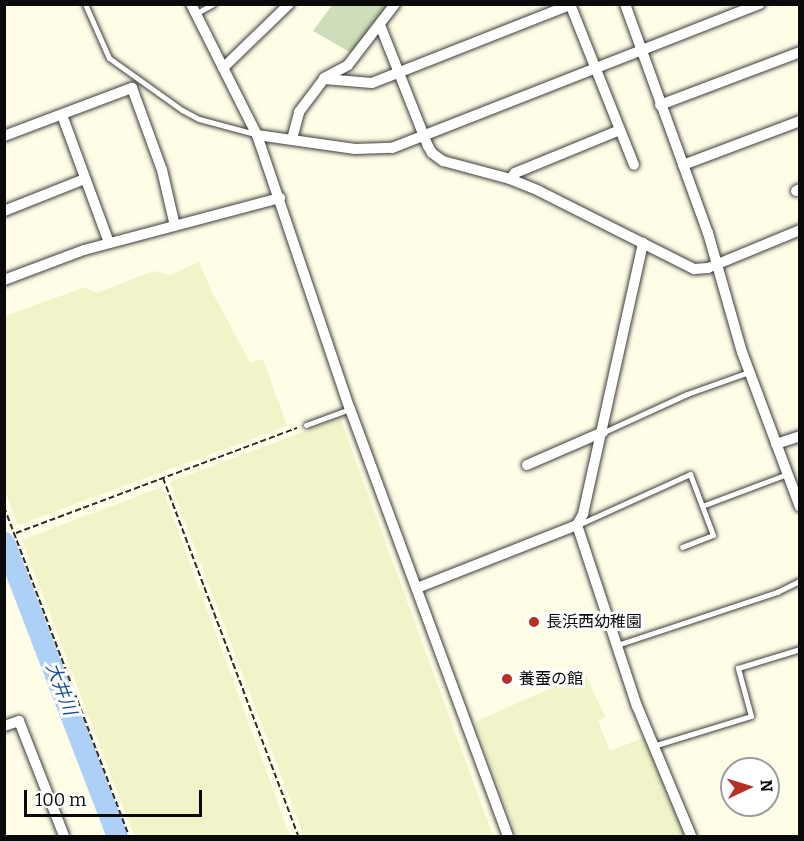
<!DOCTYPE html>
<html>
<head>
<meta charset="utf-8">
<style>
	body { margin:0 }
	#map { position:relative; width:804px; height:841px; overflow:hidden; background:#fffde6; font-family:Bitter,"Noto Sans JP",serif }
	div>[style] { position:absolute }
	.farmland>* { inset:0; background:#f1f4c8 }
	.cemetery>* { inset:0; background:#cedeba }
	.river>* { height:21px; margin:-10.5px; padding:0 10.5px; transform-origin:10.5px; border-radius:10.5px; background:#acd0f6 }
	.path>* { height:2px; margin-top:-1px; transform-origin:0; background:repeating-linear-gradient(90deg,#2c2c2c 0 6px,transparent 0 9px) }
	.roads { filter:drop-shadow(0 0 2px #3d3d3d) drop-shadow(0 0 2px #3d3d3d) }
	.service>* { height:5px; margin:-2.5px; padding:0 2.5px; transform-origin:2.5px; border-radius:2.5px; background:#fff }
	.minor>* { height:10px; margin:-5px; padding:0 5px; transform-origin:5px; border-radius:5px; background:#fff }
	.dots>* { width:16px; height:16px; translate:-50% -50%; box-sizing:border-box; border:3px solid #fff; border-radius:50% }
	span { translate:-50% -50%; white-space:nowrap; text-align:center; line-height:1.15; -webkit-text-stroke:6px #fff; paint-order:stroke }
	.poi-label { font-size:16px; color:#0a0a0a }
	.left { translate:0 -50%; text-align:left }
	.water-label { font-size:18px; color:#154e99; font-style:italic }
	.frame { position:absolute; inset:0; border:6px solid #0a0a0a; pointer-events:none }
	.north { position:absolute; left:720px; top:757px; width:60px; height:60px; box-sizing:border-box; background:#fff; border:2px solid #9d9d9d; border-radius:50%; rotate:86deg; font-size:16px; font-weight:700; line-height:24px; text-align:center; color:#0a0a0a }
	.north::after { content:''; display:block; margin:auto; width:21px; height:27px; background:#b83023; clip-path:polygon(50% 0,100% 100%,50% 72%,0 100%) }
	.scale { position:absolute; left:24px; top:790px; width:178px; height:27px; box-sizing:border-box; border:3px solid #0a0a0a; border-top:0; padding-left:8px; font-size:18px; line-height:21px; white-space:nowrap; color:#0a0a0a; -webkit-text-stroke:4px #fff; paint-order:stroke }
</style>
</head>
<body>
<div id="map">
	<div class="farmland">
		<i style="clip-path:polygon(199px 262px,211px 290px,250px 362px,263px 359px,287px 426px,18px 525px,5px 492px,5px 316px,85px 287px,96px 293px,154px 271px,171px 275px)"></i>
		<i style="clip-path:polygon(340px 418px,493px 836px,304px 836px,170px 482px)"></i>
		<i style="clip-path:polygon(162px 487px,290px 836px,134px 836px,22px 540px)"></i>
		<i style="clip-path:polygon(585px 673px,605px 717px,598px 721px,610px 751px,645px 737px,686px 836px,517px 836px,475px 722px)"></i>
	</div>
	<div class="cemetery">
		<i style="clip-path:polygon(332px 5px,388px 5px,353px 54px,313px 31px)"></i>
	</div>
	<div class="river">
		<i style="left:4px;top:542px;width:315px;rotate:69deg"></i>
	</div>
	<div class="path">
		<i style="left:163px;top:478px;width:383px;rotate:69.3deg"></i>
		<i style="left:4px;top:507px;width:352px;rotate:69.2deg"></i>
		<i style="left:16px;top:533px;width:300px;rotate:-20.5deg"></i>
	</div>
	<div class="roads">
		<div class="service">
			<i style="left:85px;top:4px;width:59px;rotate:66deg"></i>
			<i style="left:109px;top:58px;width:90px;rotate:35.5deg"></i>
			<i style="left:182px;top:110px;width:19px;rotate:28deg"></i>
			<i style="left:199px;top:119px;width:58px;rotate:15deg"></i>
			<i style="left:195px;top:14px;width:21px;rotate:-29deg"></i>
			<i style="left:306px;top:425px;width:47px;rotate:-20deg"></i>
			<i style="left:604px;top:432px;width:91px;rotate:-24.6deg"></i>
			<i style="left:687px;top:394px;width:66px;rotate:-19.5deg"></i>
			<i style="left:702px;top:506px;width:91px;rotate:-20.6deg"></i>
			<i style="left:580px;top:524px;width:121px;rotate:-24.4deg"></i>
			<i style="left:690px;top:474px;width:65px;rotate:69.3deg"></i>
			<i style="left:713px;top:535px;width:33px;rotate:159deg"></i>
			<i style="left:617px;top:645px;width:169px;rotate:-18.3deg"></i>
			<i style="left:777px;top:592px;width:25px;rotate:-26deg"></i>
			<i style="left:653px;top:746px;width:102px;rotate:-17deg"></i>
			<i style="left:751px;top:716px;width:50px;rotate:-105.2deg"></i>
			<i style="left:738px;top:668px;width:65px;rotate:-17deg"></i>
		</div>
		<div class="minor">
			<i style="left:191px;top:4px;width:147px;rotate:63.3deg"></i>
			<i style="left:257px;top:135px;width:289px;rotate:71.3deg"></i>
			<i style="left:350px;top:409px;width:455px;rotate:69.7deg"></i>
			<i style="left:570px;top:4px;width:173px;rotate:68.3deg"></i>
			<i style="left:625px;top:4px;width:244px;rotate:70.1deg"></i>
			<i style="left:708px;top:233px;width:124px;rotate:74.1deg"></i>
			<i style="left:742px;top:352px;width:165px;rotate:69.5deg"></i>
			<i style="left:380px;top:25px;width:130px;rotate:68.4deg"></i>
			<i style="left:428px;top:146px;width:8px;rotate:60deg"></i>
			<i style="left:432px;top:153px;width:14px;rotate:36deg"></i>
			<i style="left:443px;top:161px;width:69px;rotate:15deg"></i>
			<i style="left:510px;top:179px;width:31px;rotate:22deg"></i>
			<i style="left:539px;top:191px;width:174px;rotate:26.7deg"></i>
			<i style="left:694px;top:269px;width:14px;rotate:-4deg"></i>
			<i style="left:708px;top:268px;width:100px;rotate:-22.4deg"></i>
			<i style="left:223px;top:68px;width:92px;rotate:-44.1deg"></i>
			<i style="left:324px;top:78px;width:27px;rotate:-28deg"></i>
			<i style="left:348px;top:65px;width:77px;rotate:-52.4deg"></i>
			<i style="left:660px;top:105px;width:150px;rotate:-20.7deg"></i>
			<i style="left:62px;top:115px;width:136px;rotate:69.8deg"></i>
			<i style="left:257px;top:135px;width:99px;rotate:8.1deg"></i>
			<i style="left:355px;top:149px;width:37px;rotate:-2deg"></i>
			<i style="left:392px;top:148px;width:395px;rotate:-21.4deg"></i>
			<i style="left:4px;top:136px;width:137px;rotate:-20.6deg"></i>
			<i style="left:132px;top:88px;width:87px;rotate:69.9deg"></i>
			<i style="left:162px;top:170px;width:57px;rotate:76.9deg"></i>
			<i style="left:292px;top:139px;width:28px;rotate:-75deg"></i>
			<i style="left:299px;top:112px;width:41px;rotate:-52.9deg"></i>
			<i style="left:324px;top:79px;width:48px;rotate:4.8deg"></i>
			<i style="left:372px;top:83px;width:213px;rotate:-21.5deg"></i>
			<i style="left:683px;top:165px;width:125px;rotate:-20.6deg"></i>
			<i style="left:510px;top:179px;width:8px;rotate:-50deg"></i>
			<i style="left:515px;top:173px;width:113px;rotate:-22.3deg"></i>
			<i style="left:796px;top:191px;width:4px;rotate:-27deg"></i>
			<i style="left:4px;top:211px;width:87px;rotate:-21.6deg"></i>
			<i style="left:4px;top:280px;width:85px;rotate:-20.6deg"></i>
			<i style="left:84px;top:250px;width:203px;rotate:-14.9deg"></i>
			<i style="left:776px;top:444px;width:25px;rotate:-18deg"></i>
			<i style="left:527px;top:465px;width:83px;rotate:-23.5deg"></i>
			<i style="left:577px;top:525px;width:13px;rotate:-61deg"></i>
			<i style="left:583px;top:514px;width:278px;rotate:-77.5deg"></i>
			<i style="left:417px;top:588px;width:172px;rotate:-21.5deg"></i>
			<i style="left:577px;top:525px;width:191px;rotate:71.7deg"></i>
			<i style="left:637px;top:706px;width:141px;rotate:67.4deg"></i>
			<i style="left:4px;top:726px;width:16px;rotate:-18deg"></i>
			<i style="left:19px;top:721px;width:123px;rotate:68.6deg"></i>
		</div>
	</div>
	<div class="dots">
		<i style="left:534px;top:622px;background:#b83023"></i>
		<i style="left:507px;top:679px;background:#b83023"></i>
	</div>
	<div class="poi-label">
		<span class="left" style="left:546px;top:622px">長浜西幼稚園</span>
		<span class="left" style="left:519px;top:679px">養蚕の館</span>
	</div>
	<div class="water-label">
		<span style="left:61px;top:689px;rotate:69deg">大井川</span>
	</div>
	<div class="frame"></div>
	<div class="north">N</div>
	<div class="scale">100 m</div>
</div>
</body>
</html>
